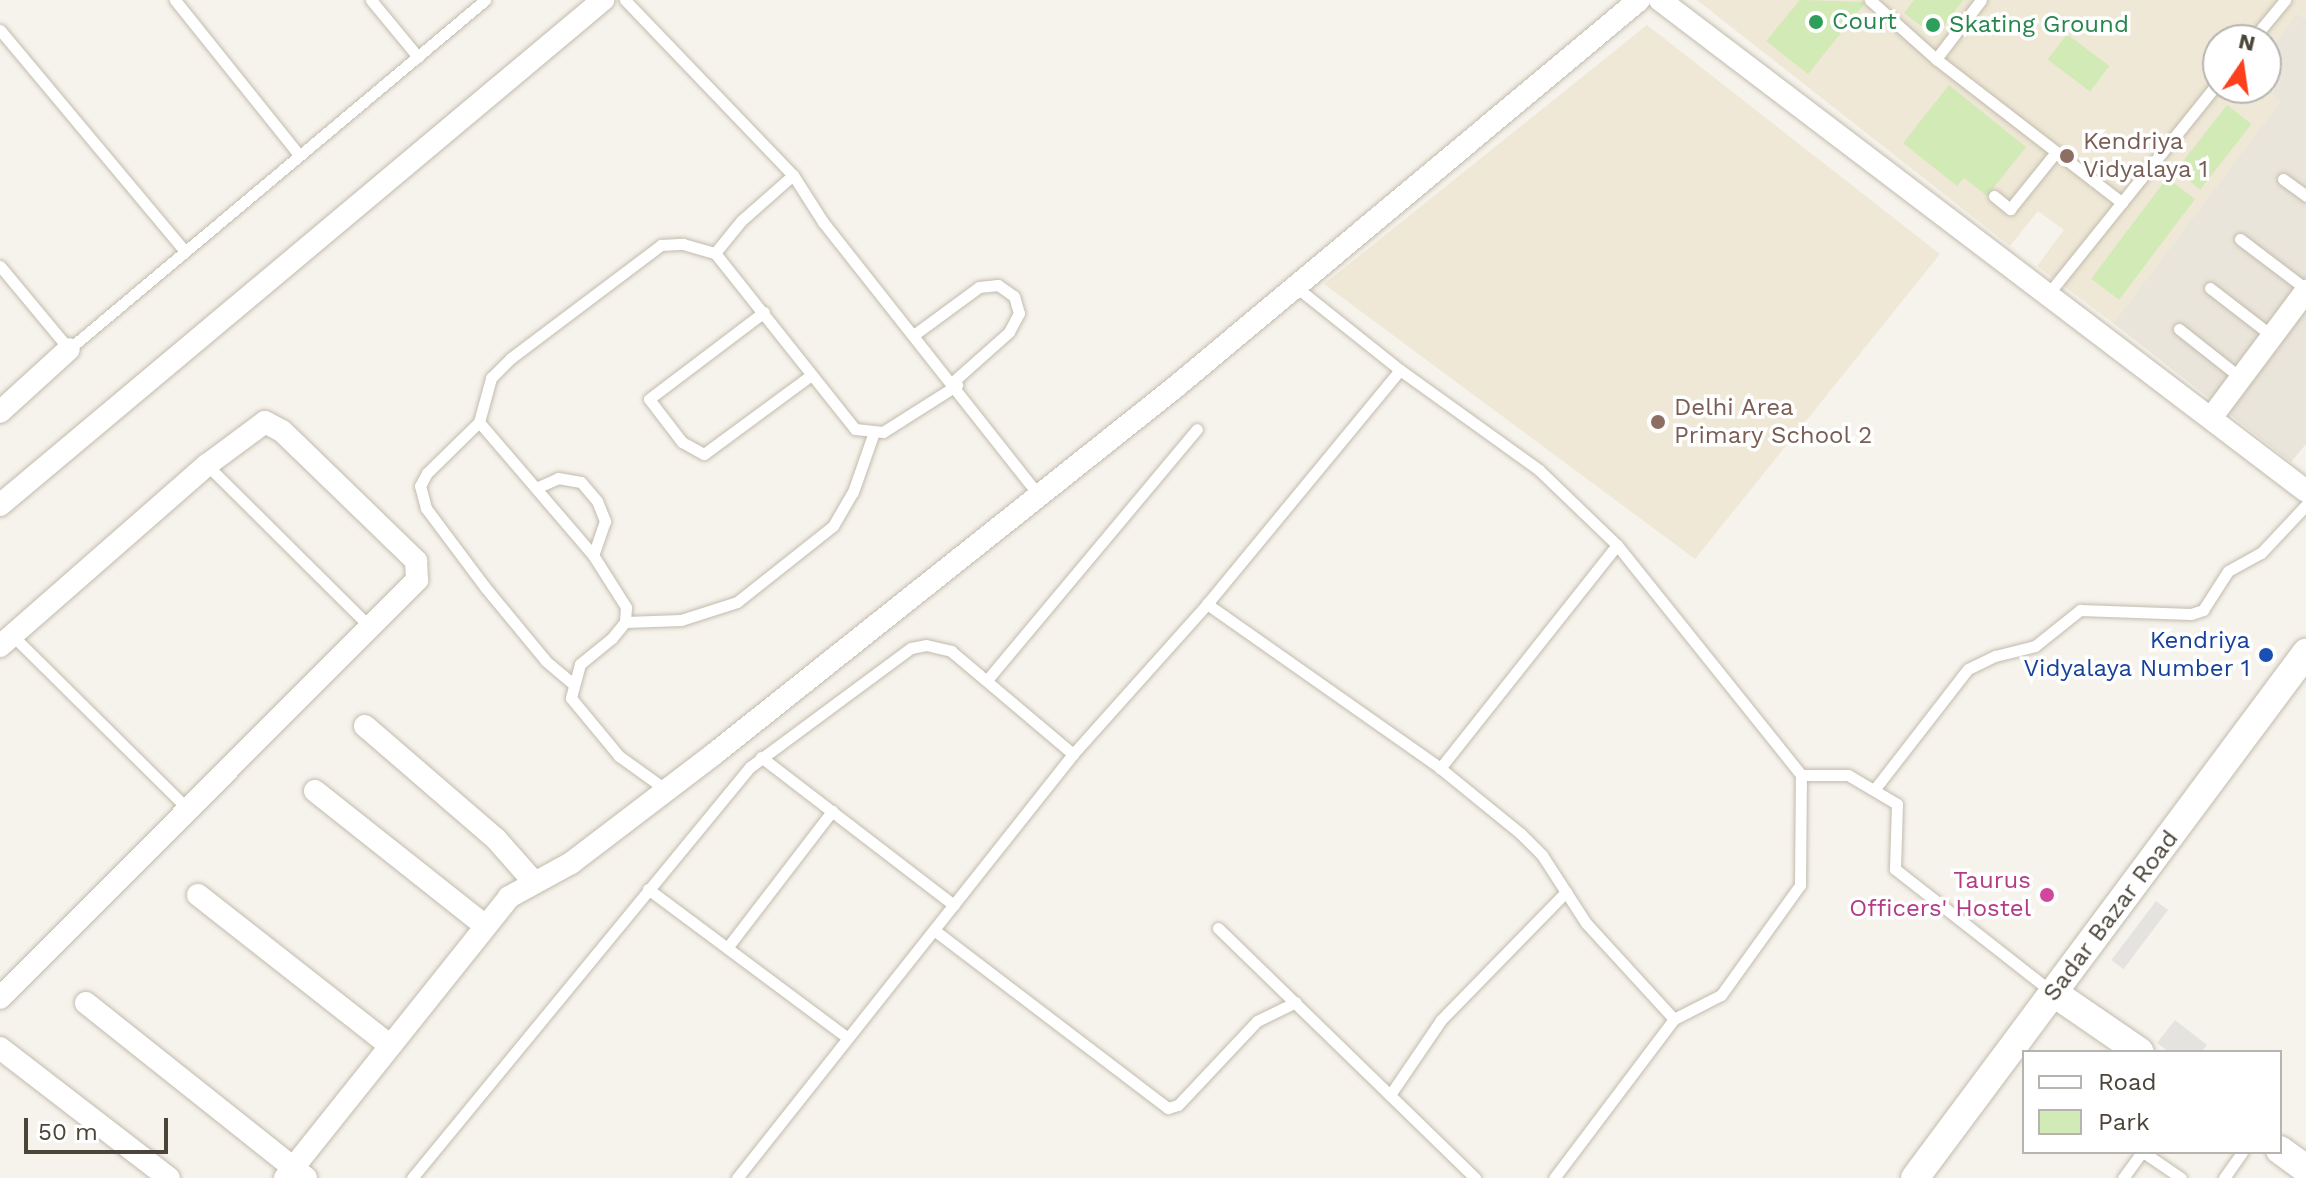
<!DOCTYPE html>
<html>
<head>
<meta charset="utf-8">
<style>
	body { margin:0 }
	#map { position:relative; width:2306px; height:1178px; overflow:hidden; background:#f6f3ec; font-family:"Work Sans",sans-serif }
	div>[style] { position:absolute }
	.residential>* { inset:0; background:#eae5da }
	.education>* { inset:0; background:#efe8d6 }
	.green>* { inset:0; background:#d2eab5; transform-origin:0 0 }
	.parking>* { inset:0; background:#e5e3e0; transform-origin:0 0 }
	.roads { filter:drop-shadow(0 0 2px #c2bbae) drop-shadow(0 0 2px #c2bbae) }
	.service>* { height:11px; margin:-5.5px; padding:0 5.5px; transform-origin:5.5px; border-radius:5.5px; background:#fff }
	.minor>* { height:22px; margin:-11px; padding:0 11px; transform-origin:11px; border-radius:11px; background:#fff }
	.tertiary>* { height:28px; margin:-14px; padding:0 14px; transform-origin:14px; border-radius:14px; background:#fff }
	.dots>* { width:22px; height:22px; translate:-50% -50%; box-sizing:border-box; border:4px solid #fff; border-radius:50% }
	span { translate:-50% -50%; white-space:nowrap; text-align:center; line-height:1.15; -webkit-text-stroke:7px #fff; paint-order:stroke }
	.leisure-label { font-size:24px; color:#27864d }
	.left { translate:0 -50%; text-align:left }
	.education-label { font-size:24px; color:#785e54 }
	.transit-label { font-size:24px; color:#164399 }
	.right { translate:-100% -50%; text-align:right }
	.hotel-label { font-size:24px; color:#b23c85 }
	.street-label { font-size:24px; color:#4b4439 }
	.legend { position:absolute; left:2022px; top:1050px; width:260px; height:104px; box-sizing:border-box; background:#fff; border:2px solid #b7b4b0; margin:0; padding:10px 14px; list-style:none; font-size:24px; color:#4b4439 }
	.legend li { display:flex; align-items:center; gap:16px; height:40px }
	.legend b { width:40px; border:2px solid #b7b4b0 }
	.north { position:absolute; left:2202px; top:24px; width:80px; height:80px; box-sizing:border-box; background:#fff; border:2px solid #b7b4b0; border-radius:50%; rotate:13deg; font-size:22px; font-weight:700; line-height:32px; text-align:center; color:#4b4439 }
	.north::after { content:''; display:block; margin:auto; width:28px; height:36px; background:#fc3f1d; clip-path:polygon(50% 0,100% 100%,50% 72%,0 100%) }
	.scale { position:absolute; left:24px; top:1118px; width:144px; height:36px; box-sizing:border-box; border:4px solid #4b4439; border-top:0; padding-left:10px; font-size:24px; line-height:28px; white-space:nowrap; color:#4b4439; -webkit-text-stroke:6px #fff; paint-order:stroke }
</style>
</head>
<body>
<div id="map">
	<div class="residential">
		<i style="clip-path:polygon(2297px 13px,2306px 19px,2306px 444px,2291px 462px,2113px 323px,2280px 102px,2263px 88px,2266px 55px)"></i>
	</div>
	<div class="education">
		<i style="clip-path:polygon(1697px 0,2306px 0,2306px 19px,2297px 13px,2266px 55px,2266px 40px,2218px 40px,2218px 88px,2263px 88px,2281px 101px,2113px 323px,2037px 266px,2064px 230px,2038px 211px,2010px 246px)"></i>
		<i style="clip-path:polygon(1647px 25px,1940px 254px,1695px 559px,1324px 284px)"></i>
	</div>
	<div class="green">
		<i style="clip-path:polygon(1800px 0,1866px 2px,1808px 74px,1766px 41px)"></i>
		<i style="clip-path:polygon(1914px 0,1963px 0,1936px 37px,1904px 13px)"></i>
		<i style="left:2067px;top:34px;width:53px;height:32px;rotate:37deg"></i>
		<i style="clip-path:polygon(1949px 85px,2026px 147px,1987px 196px,1964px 178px,1957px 186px,1903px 143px)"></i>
		<i style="left:2227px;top:105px;width:31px;height:83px;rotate:38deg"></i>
		<i style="left:2167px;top:178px;width:35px;height:126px;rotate:37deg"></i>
	</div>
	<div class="parking">
		<i style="left:2156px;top:901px;width:15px;height:74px;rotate:37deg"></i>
		<i style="clip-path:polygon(2175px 1020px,2207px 1045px,2201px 1052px,2169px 1052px,2157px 1043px)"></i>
	</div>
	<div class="roads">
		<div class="service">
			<i style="left:175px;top:0;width:198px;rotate:51.3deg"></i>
			<i style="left:371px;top:0;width:74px;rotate:50.5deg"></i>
			<i style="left:625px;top:0;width:243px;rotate:46.2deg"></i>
			<i style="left:793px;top:175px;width:56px;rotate:57.4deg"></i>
			<i style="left:823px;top:222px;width:347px;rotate:51.7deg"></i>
			<i style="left:1870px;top:0;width:89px;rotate:41.8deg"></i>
			<i style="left:1936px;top:59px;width:235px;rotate:37.7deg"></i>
			<i style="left:0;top:30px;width:288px;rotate:50.1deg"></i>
			<i style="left:2252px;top:40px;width:52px;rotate:-50.5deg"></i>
			<i style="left:1936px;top:59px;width:74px;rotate:-52.7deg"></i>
			<i style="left:793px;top:175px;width:69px;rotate:138.5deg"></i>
			<i style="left:741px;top:221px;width:41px;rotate:129.1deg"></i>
			<i style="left:715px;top:253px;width:225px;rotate:51.5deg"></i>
			<i style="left:855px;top:429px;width:28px;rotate:6deg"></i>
			<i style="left:883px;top:432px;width:88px;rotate:-32.4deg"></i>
			<i style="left:2283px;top:179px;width:29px;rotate:36deg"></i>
			<i style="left:1994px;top:196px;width:21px;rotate:39deg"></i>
			<i style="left:2010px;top:209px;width:73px;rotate:-51.1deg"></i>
			<i style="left:2240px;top:239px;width:83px;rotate:37.1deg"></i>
			<i style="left:0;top:266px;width:108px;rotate:50.3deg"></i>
			<i style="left:69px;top:349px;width:543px;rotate:-39.99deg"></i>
			<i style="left:2210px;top:288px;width:78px;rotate:37.7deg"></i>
			<i style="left:2049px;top:293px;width:270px;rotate:-51.2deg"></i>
			<i style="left:764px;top:312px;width:144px;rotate:142.9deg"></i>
			<i style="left:649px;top:399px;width:54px;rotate:52.5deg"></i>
			<i style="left:682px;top:442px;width:25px;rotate:29deg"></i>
			<i style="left:704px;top:454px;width:133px;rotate:-36.4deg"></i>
			<i style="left:2179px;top:329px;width:79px;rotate:38.3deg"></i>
			<i style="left:915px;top:334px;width:79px;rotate:-36.3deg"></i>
			<i style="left:979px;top:287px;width:19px;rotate:-6deg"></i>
			<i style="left:998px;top:285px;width:19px;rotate:35deg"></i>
			<i style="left:1014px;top:296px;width:18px;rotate:74deg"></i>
			<i style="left:1019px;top:313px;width:21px;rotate:118deg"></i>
			<i style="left:1009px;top:332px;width:74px;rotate:138.3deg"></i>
			<i style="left:1400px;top:370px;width:171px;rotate:35.7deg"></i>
			<i style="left:1539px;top:470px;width:108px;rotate:43.9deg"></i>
			<i style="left:1617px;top:545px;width:285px;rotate:128.4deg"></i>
			<i style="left:479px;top:422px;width:175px;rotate:49.4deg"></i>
			<i style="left:593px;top:555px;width:62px;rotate:57.6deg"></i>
			<i style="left:626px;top:607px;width:15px;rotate:94deg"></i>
			<i style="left:625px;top:622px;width:21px;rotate:129deg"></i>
			<i style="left:612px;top:638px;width:41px;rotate:140.9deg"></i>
			<i style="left:580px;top:664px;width:35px;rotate:105deg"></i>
			<i style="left:571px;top:698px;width:75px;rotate:50.4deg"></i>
			<i style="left:619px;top:756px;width:57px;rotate:35.7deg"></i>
			<i style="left:207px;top:465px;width:228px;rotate:44.8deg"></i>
			<i style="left:536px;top:488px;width:24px;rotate:-24deg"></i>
			<i style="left:558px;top:478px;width:23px;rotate:10deg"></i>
			<i style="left:581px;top:482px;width:25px;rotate:50deg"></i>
			<i style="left:597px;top:501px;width:22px;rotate:68deg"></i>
			<i style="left:605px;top:521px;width:36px;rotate:109deg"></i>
			<i style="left:1617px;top:545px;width:295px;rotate:51.3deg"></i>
			<i style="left:1801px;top:775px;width:47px"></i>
			<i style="left:1848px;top:775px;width:57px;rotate:30.6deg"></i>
			<i style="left:1897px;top:804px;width:65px;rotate:91.8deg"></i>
			<i style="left:1895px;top:869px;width:201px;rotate:38.1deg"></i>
			<i style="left:1207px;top:604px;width:285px;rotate:35.1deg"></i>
			<i style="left:1440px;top:768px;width:103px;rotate:39.1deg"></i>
			<i style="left:1520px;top:833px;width:31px;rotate:45deg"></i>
			<i style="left:1542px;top:855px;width:81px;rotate:57.1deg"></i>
			<i style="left:1586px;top:923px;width:130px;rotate:47.5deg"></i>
			<i style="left:1674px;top:1019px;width:199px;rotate:127deg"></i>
			<i style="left:625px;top:622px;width:56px;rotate:-2deg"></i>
			<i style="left:681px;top:620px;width:59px;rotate:-17.8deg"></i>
			<i style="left:737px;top:602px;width:122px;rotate:-38.4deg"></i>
			<i style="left:833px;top:526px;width:39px;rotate:-60deg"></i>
			<i style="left:853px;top:492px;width:64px;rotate:-70.7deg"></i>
			<i style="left:12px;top:635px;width:252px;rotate:44.7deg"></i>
			<i style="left:987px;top:680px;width:327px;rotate:-50.1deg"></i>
			<i style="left:572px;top:683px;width:34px;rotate:-140deg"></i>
			<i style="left:546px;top:661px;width:96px;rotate:-129.5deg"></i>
			<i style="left:485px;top:587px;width:99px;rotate:-126.8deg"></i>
			<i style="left:426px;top:508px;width:23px;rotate:-105deg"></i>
			<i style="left:420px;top:486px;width:15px;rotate:-62deg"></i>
			<i style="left:427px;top:473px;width:73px;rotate:-44.4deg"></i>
			<i style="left:479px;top:422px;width:46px;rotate:-74.7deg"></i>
			<i style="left:491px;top:378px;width:28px;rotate:-45deg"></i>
			<i style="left:511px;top:358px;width:188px;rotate:-37deg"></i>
			<i style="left:661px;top:245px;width:22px;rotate:-3deg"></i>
			<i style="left:683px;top:244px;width:33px;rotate:16deg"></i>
			<i style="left:761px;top:757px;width:243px;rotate:37.5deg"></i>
			<i style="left:1874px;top:790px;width:153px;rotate:-52.2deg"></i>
			<i style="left:1968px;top:669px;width:30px;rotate:-26deg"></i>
			<i style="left:1995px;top:656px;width:41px;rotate:-14deg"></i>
			<i style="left:2035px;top:646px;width:58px;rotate:-38.7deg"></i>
			<i style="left:2080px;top:610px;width:111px;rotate:2.1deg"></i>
			<i style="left:2191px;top:614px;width:13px;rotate:-18deg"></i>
			<i style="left:2203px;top:610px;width:46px;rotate:-57.3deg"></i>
			<i style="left:2228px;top:571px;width:38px;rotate:-29deg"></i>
			<i style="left:2261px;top:553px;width:66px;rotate:-46.8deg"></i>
			<i style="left:648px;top:889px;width:249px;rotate:36.7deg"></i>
			<i style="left:1218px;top:928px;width:359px;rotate:44.2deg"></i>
			<i style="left:934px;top:930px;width:294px;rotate:37.3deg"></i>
			<i style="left:1168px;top:1108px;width:10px;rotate:-17deg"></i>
			<i style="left:1178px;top:1105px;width:115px;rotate:-46.8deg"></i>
			<i style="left:1257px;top:1021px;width:43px;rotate:-26deg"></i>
			<i style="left:727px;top:948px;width:173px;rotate:-52.5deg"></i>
			<i style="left:1674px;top:1019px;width:53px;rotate:-27.1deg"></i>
			<i style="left:1721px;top:995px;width:135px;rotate:-54.3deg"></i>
			<i style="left:1800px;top:885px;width:110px;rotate:-89.5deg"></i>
			<i style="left:1392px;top:1092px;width:87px;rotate:-55.8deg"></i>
			<i style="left:1441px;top:1020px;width:179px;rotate:-45.7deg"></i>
			<i style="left:2143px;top:1152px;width:46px;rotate:34.4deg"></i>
			<i style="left:412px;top:1178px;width:532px;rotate:-50.57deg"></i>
			<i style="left:750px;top:767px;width:200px;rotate:-36.5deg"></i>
			<i style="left:911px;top:648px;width:15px;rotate:-11deg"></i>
			<i style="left:926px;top:645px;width:26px;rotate:13deg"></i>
			<i style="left:951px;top:651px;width:160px;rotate:40.2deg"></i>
			<i style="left:737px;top:1178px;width:541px;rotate:-51.6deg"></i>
			<i style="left:1073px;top:754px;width:201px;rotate:-48.2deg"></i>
			<i style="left:1207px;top:604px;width:303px;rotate:-50.5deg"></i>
			<i style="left:1400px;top:370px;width:133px;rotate:-141.4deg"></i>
			<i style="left:2123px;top:1178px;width:32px;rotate:-54deg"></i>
			<i style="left:2224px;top:1178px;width:32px;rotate:-55deg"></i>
		</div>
		<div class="minor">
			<i style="left:1660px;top:0;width:811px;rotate:37.24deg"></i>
			<i style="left:0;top:412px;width:93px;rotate:-42.4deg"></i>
			<i style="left:2211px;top:418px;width:159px;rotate:-53.2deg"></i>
			<i style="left:0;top:505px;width:787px;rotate:-39.95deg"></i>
			<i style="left:0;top:646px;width:275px;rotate:-41.2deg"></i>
			<i style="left:207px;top:465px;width:72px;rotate:-36.6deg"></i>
			<i style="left:265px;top:422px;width:19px;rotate:28deg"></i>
			<i style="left:282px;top:431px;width:187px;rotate:44.1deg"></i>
			<i style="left:416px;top:561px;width:19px;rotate:87deg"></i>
			<i style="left:417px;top:580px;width:590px;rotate:134.93deg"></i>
			<i style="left:365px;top:726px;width:173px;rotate:40.8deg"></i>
			<i style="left:496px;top:839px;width:56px;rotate:48.6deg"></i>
			<i style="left:315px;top:791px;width:216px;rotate:38.4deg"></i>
			<i style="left:198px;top:895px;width:243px;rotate:38.1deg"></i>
			<i style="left:86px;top:1003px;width:281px;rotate:38.5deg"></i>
			<i style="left:0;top:1048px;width:213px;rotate:37.6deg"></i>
			<i style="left:285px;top:1178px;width:359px;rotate:-51.4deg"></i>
			<i style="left:509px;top:897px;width:71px;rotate:-28.7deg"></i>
			<i style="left:571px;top:863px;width:180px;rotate:-37.3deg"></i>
			<i style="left:714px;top:754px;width:586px;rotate:-38.49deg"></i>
			<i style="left:1173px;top:389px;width:607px;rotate:-39.85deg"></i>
		</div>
		<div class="tertiary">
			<i style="left:2054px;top:993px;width:104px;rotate:34.5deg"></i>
			<i style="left:2280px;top:1150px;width:32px;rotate:36deg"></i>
			<i style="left:1915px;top:1178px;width:655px;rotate:-53.32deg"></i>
		</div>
	</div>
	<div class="dots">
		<i style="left:1816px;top:22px;background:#2e9e5b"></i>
		<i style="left:1933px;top:25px;background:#2e9e5b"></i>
		<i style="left:2067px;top:156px;background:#8d6e63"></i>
		<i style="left:1658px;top:422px;background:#8d6e63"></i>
		<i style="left:2266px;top:655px;background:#1a4fb4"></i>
		<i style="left:2047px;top:895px;background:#d1479c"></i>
	</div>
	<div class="leisure-label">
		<span class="left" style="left:1832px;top:22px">Court</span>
		<span class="left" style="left:1949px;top:25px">Skating Ground</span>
	</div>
	<div class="education-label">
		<span class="left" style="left:2083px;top:156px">Kendriya<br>Vidyalaya 1</span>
		<span class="left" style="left:1674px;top:422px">Delhi Area<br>Primary School 2</span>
	</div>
	<div class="transit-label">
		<span class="right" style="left:2250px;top:655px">Kendriya<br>Vidyalaya Number 1</span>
	</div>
	<div class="hotel-label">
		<span class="right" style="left:2031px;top:895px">Taurus<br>Officers' Hostel</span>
	</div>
	<div class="street-label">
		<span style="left:2111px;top:916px;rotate:-53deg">Sadar Bazar Road</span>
	</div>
	<ul class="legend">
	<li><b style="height:10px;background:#fff"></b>Road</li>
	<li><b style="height:22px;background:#d2eab5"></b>Park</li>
	</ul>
	<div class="north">N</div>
	<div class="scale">50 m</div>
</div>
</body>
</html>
